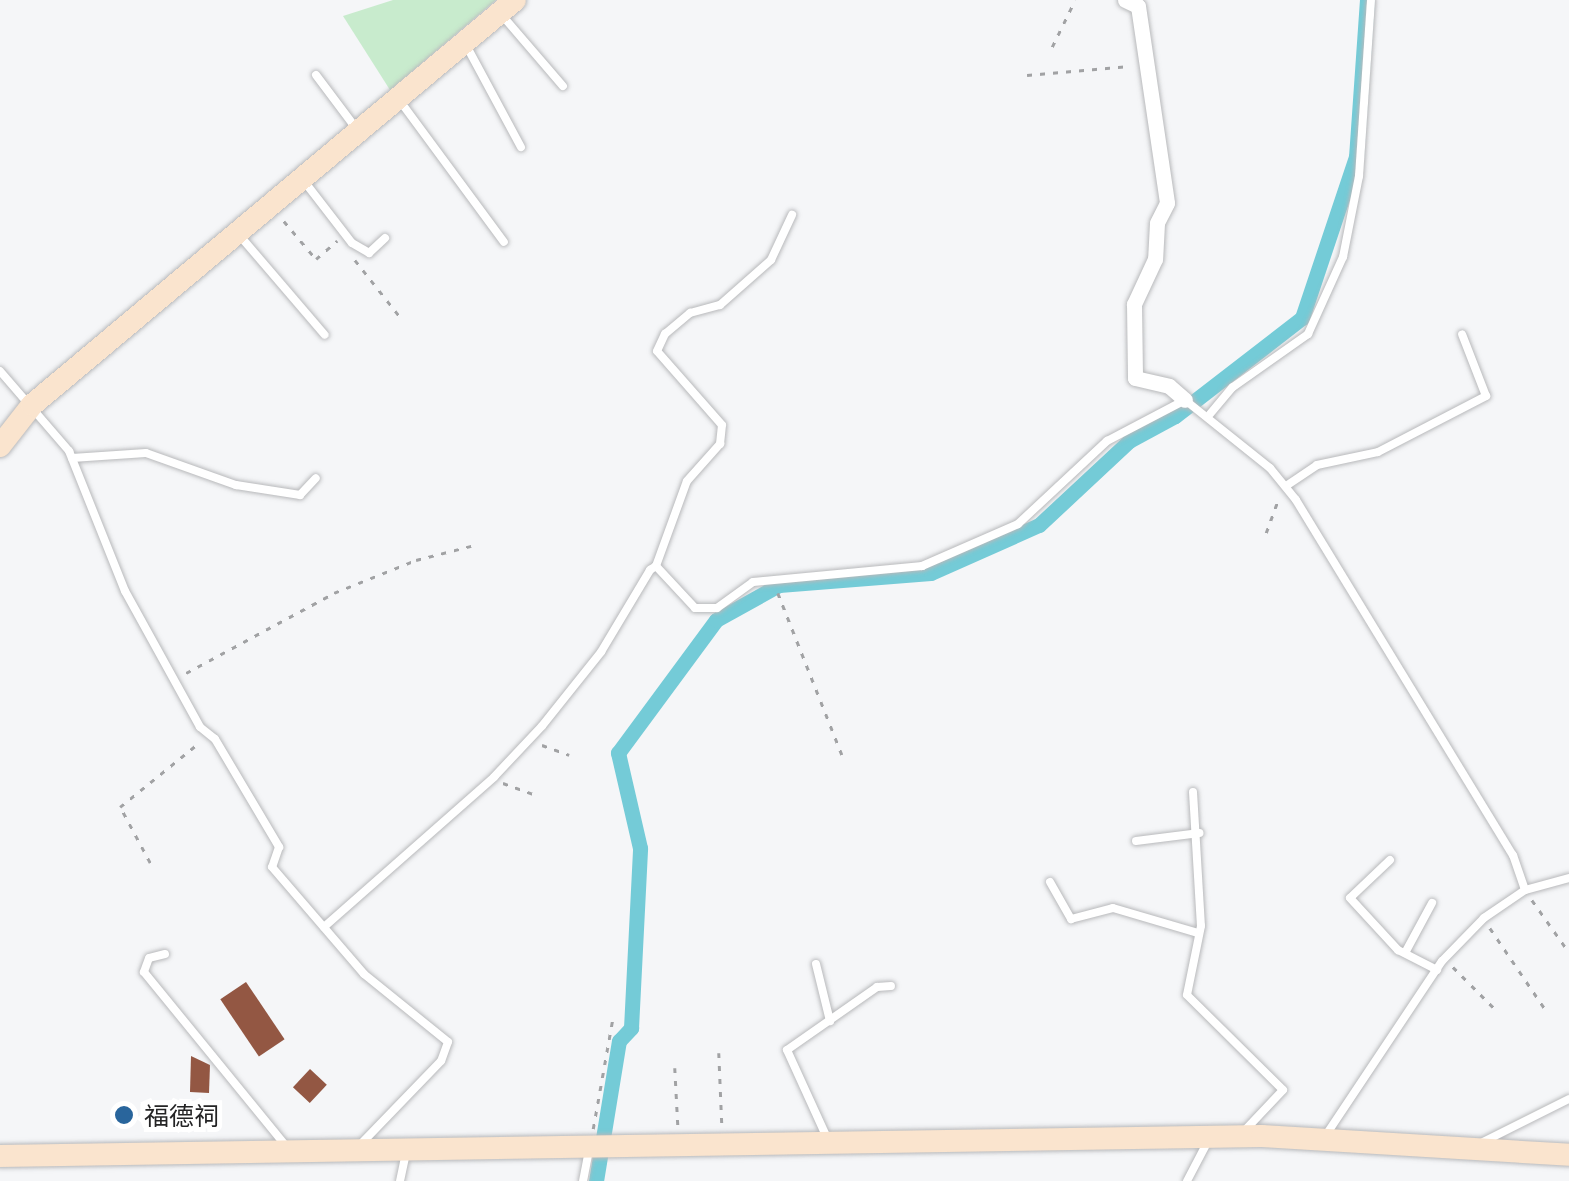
<!DOCTYPE html>
<html>
<head>
<meta charset="utf-8">
<style>
	body { margin:0 }
	#map { position:relative; width:1569px; height:1181px; overflow:hidden; background:#f5f6f8; font-family:"Open Sans","Noto Sans TC",sans-serif }
	div>[style] { position:absolute }
	.green>* { inset:0; background:#c8ebcd }
	.canal>* { height:15px; margin:-7.5px; padding:0 7.5px; transform-origin:7.5px; border-radius:7.5px; background:#74cbd7 }
	.building>* { inset:0; background:#935743; transform-origin:0 0 }
	.path>* { height:2.5px; margin-top:-1.25px; transform-origin:0; background:repeating-linear-gradient(90deg,#a1a2a4 0 5px,transparent 0 13px) }
	.roads { filter:drop-shadow(0 0 2px #b8b9bb) drop-shadow(0 0 2px #b8b9bb) }
	.lane>* { height:8px; margin:-4px; padding:0 4px; transform-origin:4px; border-radius:4px; background:#fff }
	.street>* { height:15px; margin:-7.5px; padding:0 7.5px; transform-origin:7.5px; border-radius:7.5px; background:#fff }
	.secondary>* { height:22px; margin:-11px; padding:0 11px; transform-origin:11px; border-radius:11px; background:#fae4ce }
	.dots>* { width:28px; height:28px; translate:-50% -50%; box-sizing:border-box; border:5px solid #fff; border-radius:50% }
	span { translate:-50% -50%; white-space:nowrap; text-align:center; line-height:1.15; -webkit-text-stroke:10px #fff; paint-order:stroke }
	.poi-label { font-size:25px; color:#242425 }
	.left { translate:0 -50%; text-align:left }
</style>
</head>
<body>
<div id="map">
	<div class="green">
		<i style="clip-path:polygon(393px 0,496px 0,390px 90px,343px 16px)"></i>
	</div>
	<div class="canal">
		<i style="left:596px;top:1181px;width:142px;rotate:-80.7deg"></i>
		<i style="left:619px;top:1041px;width:18px;rotate:-47deg"></i>
		<i style="left:631px;top:1028px;width:180px;rotate:-87.1deg"></i>
		<i style="left:640px;top:848px;width:98px;rotate:-103deg"></i>
		<i style="left:618px;top:753px;width:165px;rotate:-53.6deg"></i>
		<i style="left:716px;top:620px;width:72px;rotate:-29.1deg"></i>
		<i style="left:779px;top:585px;width:152px;rotate:-4.5deg"></i>
		<i style="left:931px;top:573px;width:118px;rotate:-24deg"></i>
		<i style="left:1039px;top:525px;width:123px;rotate:-43deg"></i>
		<i style="left:1129px;top:441px;width:52px;rotate:-28.5deg"></i>
		<i style="left:1175px;top:416px;width:160px;rotate:-37.7deg"></i>
		<i style="left:1302px;top:318px;width:170px;rotate:-71.5deg"></i>
		<i style="left:1356px;top:157px;width:157px;rotate:-86deg"></i>
	</div>
	<div class="building">
		<i style="left:246px;top:982px;width:69px;height:31px;rotate:56deg"></i>
		<i style="clip-path:polygon(191px 1056px,210px 1065px,209px 1093px,190px 1092px)"></i>
		<i style="left:310px;top:1069px;width:23px;height:25px;rotate:43deg"></i>
	</div>
	<div class="path">
		<i style="left:1052px;top:47px;width:52px;rotate:-63.9deg"></i>
		<i style="left:1027px;top:75px;width:103px;rotate:-5deg"></i>
		<i style="left:284px;top:221px;width:50px;rotate:49.9deg"></i>
		<i style="left:316px;top:259px;width:28px;rotate:-41deg"></i>
		<i style="left:355px;top:260px;width:74px;rotate:51.6deg"></i>
		<i style="left:1266px;top:533px;width:38px;rotate:-70deg"></i>
		<i style="left:778px;top:593px;width:174px;rotate:68.4deg"></i>
		<i style="left:186px;top:673px;width:168px;rotate:-28.4deg"></i>
		<i style="left:334px;top:593px;width:88px;rotate:-21.9deg"></i>
		<i style="left:416px;top:560px;width:57px;rotate:-14.3deg"></i>
		<i style="left:542px;top:745px;width:29px;rotate:20deg"></i>
		<i style="left:503px;top:783px;width:37px;rotate:20deg"></i>
		<i style="left:150px;top:863px;width:64px;rotate:-118.2deg"></i>
		<i style="left:120px;top:807px;width:103px;rotate:-39.1deg"></i>
		<i style="left:1532px;top:900px;width:64px;rotate:54.6deg"></i>
		<i style="left:1490px;top:928px;width:98px;rotate:55.8deg"></i>
		<i style="left:1453px;top:967px;width:64px;rotate:45deg"></i>
		<i style="left:719px;top:1053px;width:73px;rotate:87.6deg"></i>
		<i style="left:675px;top:1068px;width:58px;rotate:87deg"></i>
		<i style="left:593px;top:1129px;width:114px;rotate:-79.9deg"></i>
	</div>
	<div class="roads">
		<div class="lane">
			<i style="left:501px;top:14px;width:95px;rotate:49.3deg"></i>
			<i style="left:466px;top:45px;width:116px;rotate:61.7deg"></i>
			<i style="left:316px;top:75px;width:65px;rotate:53.1deg"></i>
			<i style="left:400px;top:101px;width:175px;rotate:53.6deg"></i>
			<i style="left:304px;top:181px;width:78px;rotate:52.3deg"></i>
			<i style="left:352px;top:243px;width:20px;rotate:30deg"></i>
			<i style="left:369px;top:253px;width:22px;rotate:-43deg"></i>
			<i style="left:240px;top:236px;width:130px;rotate:49.4deg"></i>
			<i style="left:0;top:371px;width:106px;rotate:49.2deg"></i>
			<i style="left:69px;top:451px;width:151px;rotate:68.2deg"></i>
			<i style="left:125px;top:591px;width:155px;rotate:61.1deg"></i>
			<i style="left:200px;top:727px;width:19px;rotate:39deg"></i>
			<i style="left:215px;top:739px;width:126px;rotate:59.3deg"></i>
			<i style="left:279px;top:847px;width:21px;rotate:109deg"></i>
			<i style="left:272px;top:867px;width:141px;rotate:49.3deg"></i>
			<i style="left:364px;top:974px;width:108px;rotate:39deg"></i>
			<i style="left:448px;top:1042px;width:20px;rotate:110deg"></i>
			<i style="left:441px;top:1061px;width:118px;rotate:134deg"></i>
			<i style="left:1210px;top:414px;width:35px;rotate:-50deg"></i>
			<i style="left:1233px;top:387px;width:92px;rotate:-35.2deg"></i>
			<i style="left:1308px;top:334px;width:85px;rotate:-65.6deg"></i>
			<i style="left:1343px;top:257px;width:83px;rotate:-78.8deg"></i>
			<i style="left:1359px;top:176px;width:176px;rotate:-86.1deg"></i>
			<i style="left:72px;top:458px;width:74px;rotate:-3.9deg"></i>
			<i style="left:146px;top:453px;width:96px;rotate:19.6deg"></i>
			<i style="left:236px;top:485px;width:65px;rotate:8.9deg"></i>
			<i style="left:300px;top:495px;width:23px;rotate:-47deg"></i>
			<i style="left:1286px;top:486px;width:37px;rotate:-34deg"></i>
			<i style="left:1317px;top:465px;width:62px;rotate:-12deg"></i>
			<i style="left:1378px;top:452px;width:122px;rotate:-27.4deg"></i>
			<i style="left:1486px;top:396px;width:66px;rotate:-111.2deg"></i>
			<i style="left:656px;top:566px;width:90px;rotate:-70deg"></i>
			<i style="left:687px;top:481px;width:50px;rotate:-48.3deg"></i>
			<i style="left:720px;top:444px;width:19px;rotate:-84deg"></i>
			<i style="left:722px;top:425px;width:98px;rotate:-131.3deg"></i>
			<i style="left:657px;top:351px;width:19px;rotate:-65deg"></i>
			<i style="left:665px;top:334px;width:33px;rotate:-40deg"></i>
			<i style="left:690px;top:313px;width:31px;rotate:-15deg"></i>
			<i style="left:720px;top:305px;width:68px;rotate:-41.4deg"></i>
			<i style="left:771px;top:260px;width:50px;rotate:-65deg"></i>
			<i style="left:1193px;top:792px;width:134px;rotate:86.6deg"></i>
			<i style="left:1201px;top:926px;width:70px;rotate:101.5deg"></i>
			<i style="left:1187px;top:995px;width:135px;rotate:44.7deg"></i>
			<i style="left:1283px;top:1090px;width:55px;rotate:133.5deg"></i>
			<i style="left:1136px;top:841px;width:64px;rotate:-7.2deg"></i>
			<i style="left:1390px;top:860px;width:55px;rotate:136.5deg"></i>
			<i style="left:1350px;top:898px;width:71px;rotate:47.3deg"></i>
			<i style="left:1398px;top:950px;width:44px;rotate:27.1deg"></i>
			<i style="left:1050px;top:882px;width:43px;rotate:60.4deg"></i>
			<i style="left:1071px;top:919px;width:43px;rotate:-14.7deg"></i>
			<i style="left:1113px;top:908px;width:89px;rotate:16.4deg"></i>
			<i style="left:1525px;top:890px;width:46px;rotate:-15.3deg"></i>
			<i style="left:324px;top:927px;width:227px;rotate:-41.4deg"></i>
			<i style="left:494px;top:777px;width:70px;rotate:-46.7deg"></i>
			<i style="left:542px;top:726px;width:95px;rotate:-51.4deg"></i>
			<i style="left:601px;top:652px;width:96px;rotate:-59.1deg"></i>
			<i style="left:650px;top:570px;width:7px;rotate:-34deg"></i>
			<i style="left:656px;top:566px;width:57px;rotate:47.1deg"></i>
			<i style="left:695px;top:608px;width:22px"></i>
			<i style="left:717px;top:608px;width:44px;rotate:-35.8deg"></i>
			<i style="left:753px;top:582px;width:170px;rotate:-5.4deg"></i>
			<i style="left:922px;top:566px;width:105px;rotate:-23.6deg"></i>
			<i style="left:1018px;top:524px;width:122px;rotate:-43deg"></i>
			<i style="left:1107px;top:441px;width:88px;rotate:-27.7deg"></i>
			<i style="left:1185px;top:400px;width:109px;rotate:38.7deg"></i>
			<i style="left:1270px;top:468px;width:41px;rotate:50.9deg"></i>
			<i style="left:1296px;top:500px;width:416px;rotate:58.6deg"></i>
			<i style="left:1513px;top:855px;width:37px;rotate:71deg"></i>
			<i style="left:1525px;top:890px;width:50px;rotate:145.7deg"></i>
			<i style="left:1484px;top:918px;width:60px;rotate:134.3deg"></i>
			<i style="left:1442px;top:961px;width:209px;rotate:123.7deg"></i>
			<i style="left:1405px;top:953px;width:57px;rotate:-61.6deg"></i>
			<i style="left:165px;top:954px;width:16px;rotate:166deg"></i>
			<i style="left:149px;top:958px;width:15px;rotate:110deg"></i>
			<i style="left:144px;top:972px;width:223px;rotate:50.8deg"></i>
			<i style="left:816px;top:964px;width:59px;rotate:76.2deg"></i>
			<i style="left:828px;top:1140px;width:99px;rotate:-114.5deg"></i>
			<i style="left:787px;top:1050px;width:110px;rotate:-35deg"></i>
			<i style="left:877px;top:987px;width:14px;rotate:-4deg"></i>
			<i style="left:1483px;top:1142px;width:96px;rotate:-26.6deg"></i>
			<i style="left:400px;top:1181px;width:29px;rotate:-78deg"></i>
			<i style="left:583px;top:1181px;width:31px;rotate:-79deg"></i>
			<i style="left:1187px;top:1181px;width:45px;rotate:-62.3deg"></i>
		</div>
		<div class="street">
			<i style="left:1125px;top:0;width:14px;rotate:25deg"></i>
			<i style="left:1138px;top:6px;width:199px;rotate:81.6deg"></i>
			<i style="left:1167px;top:203px;width:22px;rotate:117deg"></i>
			<i style="left:1157px;top:223px;width:36px;rotate:93deg"></i>
			<i style="left:1155px;top:259px;width:50px;rotate:115deg"></i>
			<i style="left:1134px;top:304px;width:74px;rotate:89.2deg"></i>
			<i style="left:1135px;top:378px;width:35px;rotate:13deg"></i>
			<i style="left:1169px;top:386px;width:21px;rotate:41deg"></i>
		</div>
		<div class="secondary">
			<i style="left:0;top:446px;width:52px;rotate:-52deg"></i>
			<i style="left:32px;top:405px;width:630px;rotate:-39.98deg"></i>
			<i style="left:0;top:1156px;width:1262px;rotate:-0.91deg"></i>
			<i style="left:1262px;top:1136px;width:308px;rotate:3.5deg"></i>
		</div>
	</div>
	<div class="dots">
		<i style="left:124px;top:1115px;background:#29659c"></i>
	</div>
	<div class="poi-label">
		<span class="left" style="left:144px;top:1115px">福德祠</span>
	</div>
</div>
</body>
</html>
